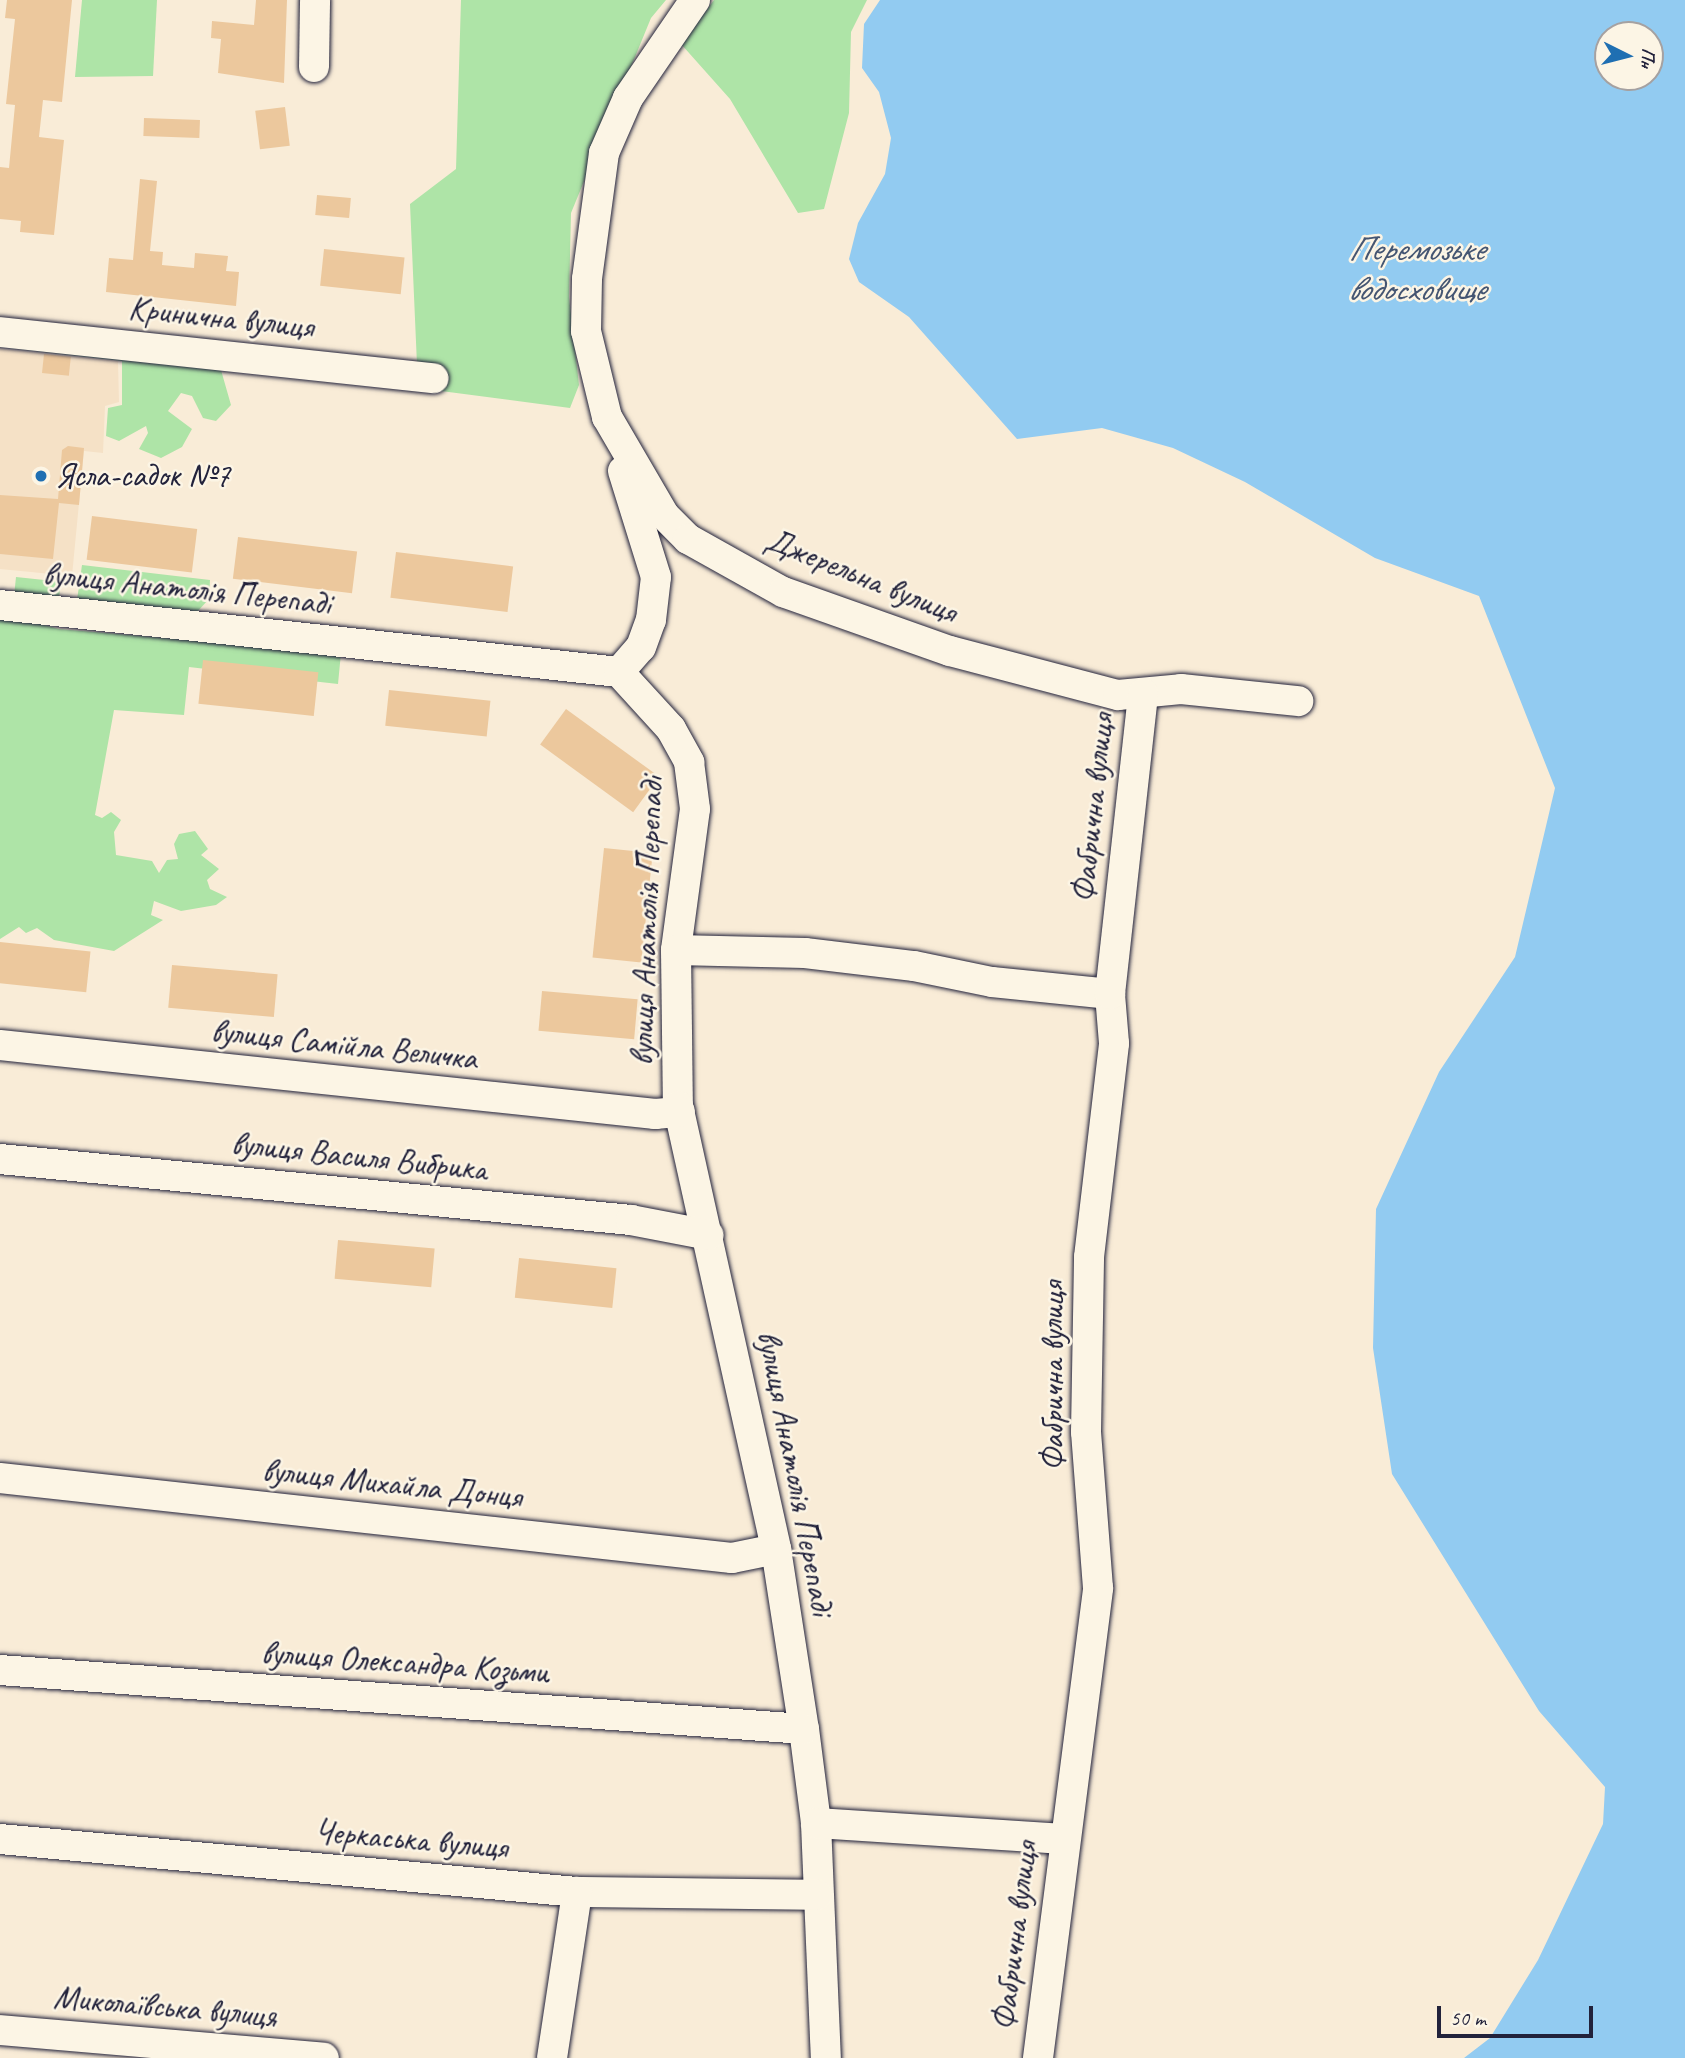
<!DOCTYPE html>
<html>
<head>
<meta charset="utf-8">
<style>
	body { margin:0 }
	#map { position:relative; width:1685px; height:2058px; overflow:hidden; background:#f9ecd7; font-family:Caveat,sans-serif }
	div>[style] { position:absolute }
	.built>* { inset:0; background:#f5e1c6 }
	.green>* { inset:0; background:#aee4a7; transform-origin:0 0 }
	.water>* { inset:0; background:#92cbf1 }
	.building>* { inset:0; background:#ecc89d; transform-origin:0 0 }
	.roads { filter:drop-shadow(0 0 2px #22223b) drop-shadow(0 0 2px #22223b) }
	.minor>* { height:30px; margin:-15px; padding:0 15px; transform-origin:15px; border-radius:15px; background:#fcf5e5 }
	.dots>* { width:19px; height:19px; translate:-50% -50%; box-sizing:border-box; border:4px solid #fcf5e5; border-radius:50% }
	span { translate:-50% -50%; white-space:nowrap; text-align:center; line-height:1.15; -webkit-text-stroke:5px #fcf5e5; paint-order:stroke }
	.street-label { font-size:33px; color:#22223b }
	.poi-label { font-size:33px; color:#22223b }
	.left { translate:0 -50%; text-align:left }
	.water-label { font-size:35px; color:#445572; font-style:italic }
	.north { position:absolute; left:1594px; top:21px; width:70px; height:70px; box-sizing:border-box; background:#fcf5e5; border:2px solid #a5a1a1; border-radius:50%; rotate:96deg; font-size:19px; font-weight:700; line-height:28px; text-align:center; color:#22223b }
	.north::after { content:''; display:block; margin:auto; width:24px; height:32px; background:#1f6fb2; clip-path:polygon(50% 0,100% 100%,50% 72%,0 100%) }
	.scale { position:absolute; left:1437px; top:2006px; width:156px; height:32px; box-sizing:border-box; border:4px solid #22223b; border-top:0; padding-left:9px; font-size:21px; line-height:24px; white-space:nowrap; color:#22223b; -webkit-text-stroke:5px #fcf5e5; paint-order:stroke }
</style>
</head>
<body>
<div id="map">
	<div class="built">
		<i style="clip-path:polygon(0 349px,118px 361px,119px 402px,105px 406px,103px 453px,84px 451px,72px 576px,0 569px)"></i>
	</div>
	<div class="green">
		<i style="clip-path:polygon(82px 0,157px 0,153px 76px,75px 77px)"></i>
		<i style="clip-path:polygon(461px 0,666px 0,651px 18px,571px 213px,569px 297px,579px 385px,570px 408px,418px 388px,410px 204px,456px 169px)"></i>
		<i style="clip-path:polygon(714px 0,867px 0,851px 32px,849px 113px,824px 209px,798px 213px,730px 99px,681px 44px)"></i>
		<i style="clip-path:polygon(0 347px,219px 363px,231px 405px,216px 421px,203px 418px,192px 396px,181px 393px,168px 411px,192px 429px,182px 447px,161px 458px,139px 449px,148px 433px,146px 426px,119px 441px,106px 436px,108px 408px,122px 405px,122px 361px)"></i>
		<i style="clip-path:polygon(82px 565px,210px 580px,209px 599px,196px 613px,77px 600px)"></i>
		<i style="left:16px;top:577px;width:45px;height:17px;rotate:6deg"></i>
		<i style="clip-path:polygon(0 613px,59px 629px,341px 653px,338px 684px,189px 667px,184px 715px,114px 710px,95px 815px,102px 818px,111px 812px,121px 820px,114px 832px,116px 855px,152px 861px,159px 873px,167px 860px,178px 859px,174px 844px,179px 834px,195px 831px,208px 849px,201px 855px,219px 869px,207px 880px,210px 889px,227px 897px,216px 905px,181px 911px,154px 901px,151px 915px,163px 920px,114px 951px,54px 940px,37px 928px,26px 933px,19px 927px,0 939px)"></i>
	</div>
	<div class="water">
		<i style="clip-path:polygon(evenodd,880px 0,1685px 0,1685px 2058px,1464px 2058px,1490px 2038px,1538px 1960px,1603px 1824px,1605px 1787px,1539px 1711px,1392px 1474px,1373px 1348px,1376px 1209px,1439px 1072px,1515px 957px,1555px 788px,1479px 596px,1375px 558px,1245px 482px,1173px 448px,1102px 428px,1017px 439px,909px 317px,859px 282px,849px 259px,858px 223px,885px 174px,891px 138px,879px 92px,862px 68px,864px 24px,880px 0,1608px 35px,1650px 35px,1650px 77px,1608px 77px,1608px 35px)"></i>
	</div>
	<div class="building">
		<i style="clip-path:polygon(7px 0,72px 0,62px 102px,43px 100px,39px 137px,64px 140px,54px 235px,20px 232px,21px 221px,0 219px,0 167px,9px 168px,15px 105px,6px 104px,15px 19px,5px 18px)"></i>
		<i style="clip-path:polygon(256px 0,287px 0,284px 83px,218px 73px,221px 39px,211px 38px,212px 21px,254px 25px)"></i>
		<i style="left:285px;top:107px;width:39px;height:30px;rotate:83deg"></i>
		<i style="left:144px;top:118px;width:56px;height:18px;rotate:2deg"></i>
		<i style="clip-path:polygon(140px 179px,157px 181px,150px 251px,163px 252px,162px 265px,194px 268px,195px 253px,228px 256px,226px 271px,239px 272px,236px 306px,106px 292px,109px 258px,133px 260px)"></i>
		<i style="left:317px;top:195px;width:34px;height:20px;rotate:5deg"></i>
		<i style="left:324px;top:249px;width:81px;height:37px;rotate:6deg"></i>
		<i style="left:44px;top:354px;width:27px;height:19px;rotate:6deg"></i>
		<i style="clip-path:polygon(68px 446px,84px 448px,79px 505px,59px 503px,53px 559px,0 554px,0 495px,58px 499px,62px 450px)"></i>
		<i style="left:92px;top:516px;width:106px;height:44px;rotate:7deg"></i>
		<i style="left:238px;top:537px;width:120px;height:42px;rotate:7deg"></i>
		<i style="left:396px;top:552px;width:118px;height:46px;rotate:7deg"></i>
		<i style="left:203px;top:660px;width:116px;height:44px;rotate:6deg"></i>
		<i style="left:389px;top:690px;width:102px;height:36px;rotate:6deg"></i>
		<i style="left:566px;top:709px;width:115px;height:44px;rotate:36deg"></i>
		<i style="left:604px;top:848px;width:49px;height:110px;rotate:6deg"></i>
		<i style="left:0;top:942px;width:91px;height:41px;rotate:6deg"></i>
		<i style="left:172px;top:965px;width:106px;height:43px;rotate:5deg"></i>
		<i style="left:542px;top:991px;width:96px;height:40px;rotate:5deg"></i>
		<i style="left:338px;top:1240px;width:97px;height:39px;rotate:5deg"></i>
		<i style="left:519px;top:1258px;width:98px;height:40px;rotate:6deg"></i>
	</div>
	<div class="roads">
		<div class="minor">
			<i style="left:695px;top:0;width:119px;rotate:124.4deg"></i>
			<i style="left:628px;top:98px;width:60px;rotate:113.6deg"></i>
			<i style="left:604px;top:153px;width:127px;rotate:97.7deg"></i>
			<i style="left:587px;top:279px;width:52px;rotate:91.1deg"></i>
			<i style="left:586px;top:331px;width:89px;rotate:76.3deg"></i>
			<i style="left:607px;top:417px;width:113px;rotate:59.8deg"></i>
			<i style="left:664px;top:515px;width:34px;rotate:45deg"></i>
			<i style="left:688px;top:539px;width:109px;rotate:29.2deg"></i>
			<i style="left:783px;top:592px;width:177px;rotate:19.5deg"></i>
			<i style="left:950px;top:651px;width:174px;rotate:14.7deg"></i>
			<i style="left:1118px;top:695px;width:63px;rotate:-5.4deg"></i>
			<i style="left:1181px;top:689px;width:118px;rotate:5.9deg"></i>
			<i style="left:314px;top:67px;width:67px;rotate:-89.1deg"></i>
			<i style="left:0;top:332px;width:436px;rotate:6.1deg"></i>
			<i style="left:0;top:605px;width:623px;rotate:6.18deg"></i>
			<i style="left:619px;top:672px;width:77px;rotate:47.6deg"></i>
			<i style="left:671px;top:729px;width:38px;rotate:61deg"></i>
			<i style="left:689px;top:762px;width:47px;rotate:82.7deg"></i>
			<i style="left:695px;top:809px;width:142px;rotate:97.7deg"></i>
			<i style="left:676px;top:950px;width:156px;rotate:89.3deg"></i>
			<i style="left:678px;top:1106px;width:454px;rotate:77.5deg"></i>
			<i style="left:776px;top:1549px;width:182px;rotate:81.2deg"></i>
			<i style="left:804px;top:1729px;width:95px;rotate:82.7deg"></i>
			<i style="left:816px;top:1823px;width:235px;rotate:87.6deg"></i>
			<i style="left:619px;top:672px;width:33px;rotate:-49deg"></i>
			<i style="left:641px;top:647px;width:29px;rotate:-70deg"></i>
			<i style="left:651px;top:620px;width:43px;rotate:-83.4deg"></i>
			<i style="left:656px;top:577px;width:111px;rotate:-107.3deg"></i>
			<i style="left:676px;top:950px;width:129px;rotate:1.3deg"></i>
			<i style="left:805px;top:953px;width:110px;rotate:6.8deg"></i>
			<i style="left:914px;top:966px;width:80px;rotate:11.6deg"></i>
			<i style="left:992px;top:982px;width:119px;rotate:5.8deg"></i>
			<i style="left:0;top:1045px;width:659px;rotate:6.01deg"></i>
			<i style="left:655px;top:1114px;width:25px;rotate:-5deg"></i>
			<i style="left:0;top:1159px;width:634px;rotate:5.52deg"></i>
			<i style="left:631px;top:1220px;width:79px;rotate:10.9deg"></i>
			<i style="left:0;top:1478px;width:736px;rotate:6.24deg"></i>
			<i style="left:732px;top:1558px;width:45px;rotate:-11.6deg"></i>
			<i style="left:0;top:1670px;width:806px;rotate:4.2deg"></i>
			<i style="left:816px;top:1823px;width:249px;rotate:3.7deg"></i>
			<i style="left:0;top:1839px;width:579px;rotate:5.25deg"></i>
			<i style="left:577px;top:1892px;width:240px;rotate:0.7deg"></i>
			<i style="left:0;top:2030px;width:325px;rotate:4.9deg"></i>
			<i style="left:552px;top:2058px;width:168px;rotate:-81.4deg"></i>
			<i style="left:1038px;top:2058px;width:474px;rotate:-82.7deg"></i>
			<i style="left:1098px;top:1588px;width:156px;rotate:-94.4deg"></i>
			<i style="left:1086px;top:1432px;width:175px;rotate:-89deg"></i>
			<i style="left:1089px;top:1257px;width:215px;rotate:-83.3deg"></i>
			<i style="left:1114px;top:1043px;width:49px;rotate:-94.7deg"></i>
			<i style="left:1110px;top:994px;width:302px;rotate:-83.7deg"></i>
		</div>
	</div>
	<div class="dots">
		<i style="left:41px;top:476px;background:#1f6fb2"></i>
	</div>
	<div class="street-label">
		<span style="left:221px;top:318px;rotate:6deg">Кринична вулиця</span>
		<span style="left:861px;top:576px;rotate:22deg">Джерельна вулиця</span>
		<span style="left:187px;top:589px;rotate:6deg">вулиця Анатолія Перепаді</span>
		<span style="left:1093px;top:808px;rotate:-84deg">Фабрична вулиця</span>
		<span style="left:647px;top:921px;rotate:-88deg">вулиця Анатолія Перепаді</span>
		<span style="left:344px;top:1045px;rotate:6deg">вулиця Самійла Величка</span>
		<span style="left:359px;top:1157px;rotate:6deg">вулиця Василя Вибрика</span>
		<span style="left:1053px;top:1376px;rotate:-90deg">Фабрична вулиця</span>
		<span style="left:795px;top:1473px;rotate:79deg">вулиця Анатолія Перепаді</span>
		<span style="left:392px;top:1484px;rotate:6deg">вулиця Михайла Донця</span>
		<span style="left:405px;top:1663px;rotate:4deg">вулиця Олександра Козьми</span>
		<span style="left:411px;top:1840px;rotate:5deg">Черкаська вулиця</span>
		<span style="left:1015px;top:1936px;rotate:-83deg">Фабрична вулиця</span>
		<span style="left:165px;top:2007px;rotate:5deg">Миколаївська вулиця</span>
	</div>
	<div class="poi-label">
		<span class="left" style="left:55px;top:476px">Ясла-садок №7</span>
	</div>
	<div class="water-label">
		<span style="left:1416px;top:269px">Перемозьке<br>водосховище</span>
	</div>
	<div class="north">Пн</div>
	<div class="scale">50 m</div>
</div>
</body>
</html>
